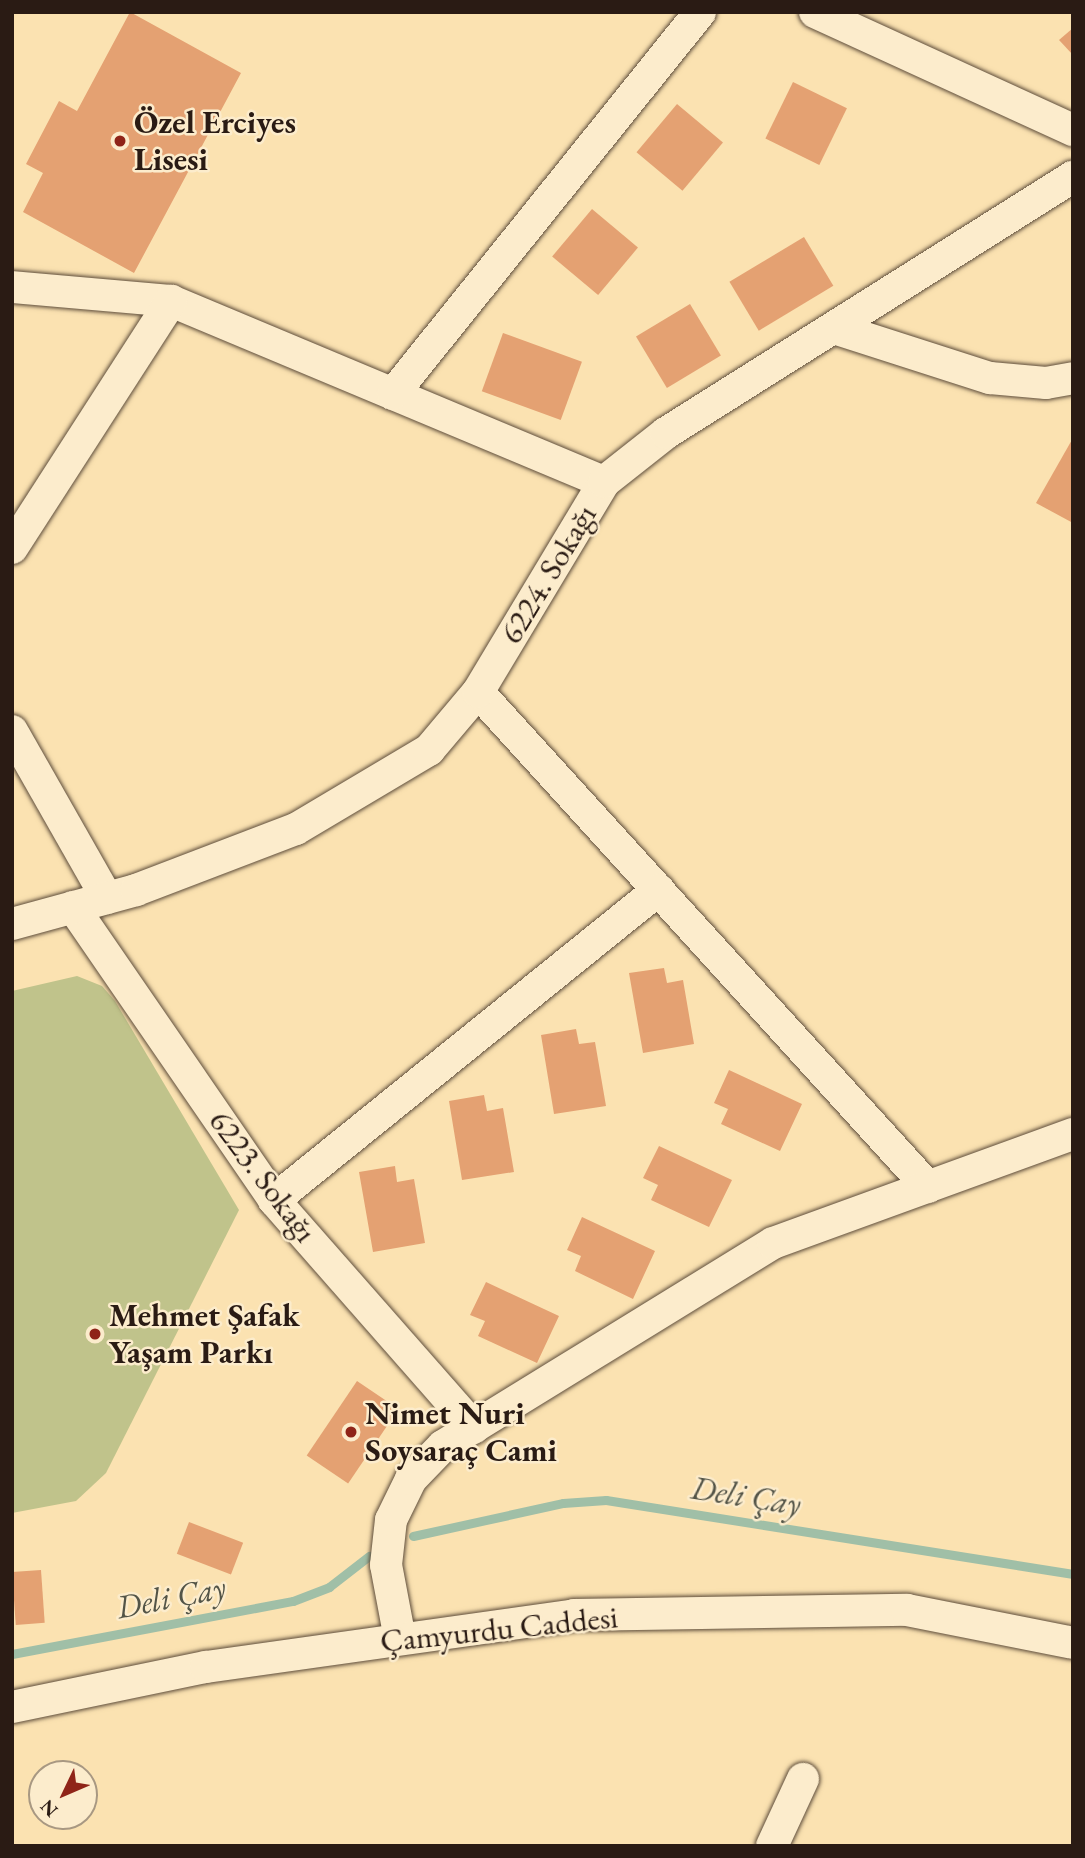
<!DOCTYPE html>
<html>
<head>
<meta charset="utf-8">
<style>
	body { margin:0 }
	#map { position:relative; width:1085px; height:1858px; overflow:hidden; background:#fbe2b1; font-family:"EB Garamond",serif }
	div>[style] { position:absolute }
	.green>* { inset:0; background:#c0c38b }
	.stream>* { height:9px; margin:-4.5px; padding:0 4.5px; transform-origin:4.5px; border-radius:4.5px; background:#a0bfa7 }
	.building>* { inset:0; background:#e4a172; transform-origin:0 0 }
	.roads { filter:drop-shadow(0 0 2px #5e4d3b) drop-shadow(0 0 2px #5e4d3b) }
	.minor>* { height:32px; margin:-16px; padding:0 16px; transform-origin:16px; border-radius:16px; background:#fceccc }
	.dots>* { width:19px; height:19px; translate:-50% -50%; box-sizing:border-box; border:4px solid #fceccc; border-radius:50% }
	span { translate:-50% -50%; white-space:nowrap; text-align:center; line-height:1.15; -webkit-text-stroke:5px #fceccc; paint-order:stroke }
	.poi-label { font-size:32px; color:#2a1b14; font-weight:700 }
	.left { translate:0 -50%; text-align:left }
	.street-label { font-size:32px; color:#2a1b14 }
	.water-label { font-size:33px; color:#535447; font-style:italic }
	.frame { position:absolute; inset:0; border:14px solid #2a1b14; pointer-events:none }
	.north { position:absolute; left:28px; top:1760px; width:70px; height:70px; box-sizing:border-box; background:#fceccc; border:2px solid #a89882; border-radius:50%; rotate:226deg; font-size:19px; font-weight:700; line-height:28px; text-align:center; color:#2a1b14 }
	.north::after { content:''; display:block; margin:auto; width:24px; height:32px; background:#8f2418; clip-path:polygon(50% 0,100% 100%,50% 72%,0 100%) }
</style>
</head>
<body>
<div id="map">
	<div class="green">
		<i style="clip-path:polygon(77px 976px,102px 986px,115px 1001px,239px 1210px,106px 1473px,76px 1501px,12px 1513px,12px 991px)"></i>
	</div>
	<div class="stream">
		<i style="left:413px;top:1536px;width:154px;rotate:-12.4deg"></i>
		<i style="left:563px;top:1503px;width:43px;rotate:-4deg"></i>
		<i style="left:606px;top:1500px;width:473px;rotate:9deg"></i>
		<i style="left:12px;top:1654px;width:286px;rotate:-10.7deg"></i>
		<i style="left:293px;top:1601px;width:39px;rotate:-21deg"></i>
		<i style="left:329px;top:1587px;width:51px;rotate:-37.8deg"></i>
	</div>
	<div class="building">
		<i style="clip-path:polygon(130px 12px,241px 73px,134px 273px,23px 212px,43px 173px,26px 164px,59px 101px,77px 111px)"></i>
		<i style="clip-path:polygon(1073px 28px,1073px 55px,1059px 40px)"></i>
		<i style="left:793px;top:82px;width:60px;height:63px;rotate:26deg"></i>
		<i style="left:677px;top:104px;width:60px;height:63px;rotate:40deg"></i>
		<i style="left:592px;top:209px;width:60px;height:62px;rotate:40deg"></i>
		<i style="left:804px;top:237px;width:57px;height:87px;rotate:59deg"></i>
		<i style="left:690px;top:304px;width:60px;height:63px;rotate:59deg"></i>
		<i style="left:503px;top:333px;width:84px;height:62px;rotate:20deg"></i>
		<i style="clip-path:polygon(1073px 438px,1073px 523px,1036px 503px)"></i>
		<i style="clip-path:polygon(664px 968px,667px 983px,683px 980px,694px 1044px,643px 1053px,629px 973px)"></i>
		<i style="clip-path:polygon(576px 1029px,579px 1044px,595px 1042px,606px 1106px,554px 1114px,541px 1035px)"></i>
		<i style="clip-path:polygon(729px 1070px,802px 1104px,780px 1151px,721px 1124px,728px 1109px,714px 1103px)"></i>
		<i style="clip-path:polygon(484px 1095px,487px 1111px,503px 1108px,514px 1172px,462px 1180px,449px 1101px)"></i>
		<i style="clip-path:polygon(659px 1146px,732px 1180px,709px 1227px,651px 1200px,658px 1185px,643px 1178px)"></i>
		<i style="clip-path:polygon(395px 1166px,397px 1182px,414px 1179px,425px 1243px,373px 1252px,359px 1172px)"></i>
		<i style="clip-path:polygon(582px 1217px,655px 1251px,633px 1299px,575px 1271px,581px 1256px,567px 1250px)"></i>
		<i style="clip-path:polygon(486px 1282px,559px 1316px,537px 1363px,478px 1336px,485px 1321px,470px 1315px)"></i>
		<i style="left:357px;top:1381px;width:50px;height:90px;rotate:34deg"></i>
		<i style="left:189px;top:1522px;width:58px;height:34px;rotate:21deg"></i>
		<i style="left:41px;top:1570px;width:53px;height:29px;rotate:86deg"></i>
	</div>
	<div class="roads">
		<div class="minor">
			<i style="left:815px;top:12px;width:284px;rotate:24.6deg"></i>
			<i style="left:12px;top:287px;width:160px;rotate:5deg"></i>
			<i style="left:171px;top:301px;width:469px;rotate:22.7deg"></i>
			<i style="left:837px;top:329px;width:161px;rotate:17.8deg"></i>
			<i style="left:990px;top:378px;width:56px;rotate:5.1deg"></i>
			<i style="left:1046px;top:383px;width:27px;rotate:-10deg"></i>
			<i style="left:393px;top:394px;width:490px;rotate:-51.2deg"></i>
			<i style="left:12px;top:548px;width:294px;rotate:-57.2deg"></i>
			<i style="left:478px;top:692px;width:669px;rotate:47.73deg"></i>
			<i style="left:12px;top:731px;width:192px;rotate:60.4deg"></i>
			<i style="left:73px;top:907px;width:355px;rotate:55.5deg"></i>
			<i style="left:274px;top:1200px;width:303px;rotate:48.7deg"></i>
			<i style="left:12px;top:924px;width:129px;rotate:-15.3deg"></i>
			<i style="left:136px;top:890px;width:171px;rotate:-20.9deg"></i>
			<i style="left:296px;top:829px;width:155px;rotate:-30.7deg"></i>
			<i style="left:429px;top:750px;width:76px;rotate:-49.8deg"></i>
			<i style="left:478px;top:692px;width:245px;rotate:-59deg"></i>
			<i style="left:604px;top:482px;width:79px;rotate:-38.3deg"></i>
			<i style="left:666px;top:433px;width:481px;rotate:-32.2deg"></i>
			<i style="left:274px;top:1200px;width:494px;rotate:-38.9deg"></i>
			<i style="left:400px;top:1639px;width:75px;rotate:-100.7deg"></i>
			<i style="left:386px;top:1565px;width:45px;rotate:-83.7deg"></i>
			<i style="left:391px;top:1520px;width:46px;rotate:-64deg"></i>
			<i style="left:411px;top:1479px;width:46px;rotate:-45.9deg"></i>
			<i style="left:443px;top:1446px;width:387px;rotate:-31.6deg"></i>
			<i style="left:773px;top:1243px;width:319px;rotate:-20deg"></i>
			<i style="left:12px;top:1707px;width:198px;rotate:-11.7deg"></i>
			<i style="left:206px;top:1667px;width:372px;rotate:-8deg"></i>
			<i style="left:574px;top:1615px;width:333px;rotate:-0.9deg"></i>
			<i style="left:907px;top:1610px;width:169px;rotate:11.2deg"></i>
			<i style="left:772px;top:1846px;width:74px;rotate:-65.2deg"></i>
		</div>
	</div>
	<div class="dots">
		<i style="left:120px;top:141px;background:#8f2418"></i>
		<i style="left:95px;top:1334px;background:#8f2418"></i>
		<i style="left:351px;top:1432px;background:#8f2418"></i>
	</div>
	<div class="poi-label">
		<span class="left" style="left:134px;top:141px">Özel Erciyes<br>Lisesi</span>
		<span class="left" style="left:109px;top:1334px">Mehmet Şafak<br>Yaşam Parkı</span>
		<span class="left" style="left:365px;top:1432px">Nimet Nuri<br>Soysaraç Cami</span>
	</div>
	<div class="street-label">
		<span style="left:548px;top:574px;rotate:-59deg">6224. Sokağı</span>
		<span style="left:263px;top:1176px;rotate:53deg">6223. Sokağı</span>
		<span style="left:499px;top:1629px;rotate:-6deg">Çamyurdu Caddesi</span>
	</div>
	<div class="water-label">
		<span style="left:746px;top:1496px;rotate:9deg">Deli Çay</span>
		<span style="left:171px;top:1597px;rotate:-11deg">Deli Çay</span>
	</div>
	<div class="frame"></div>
	<div class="north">N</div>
</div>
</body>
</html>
